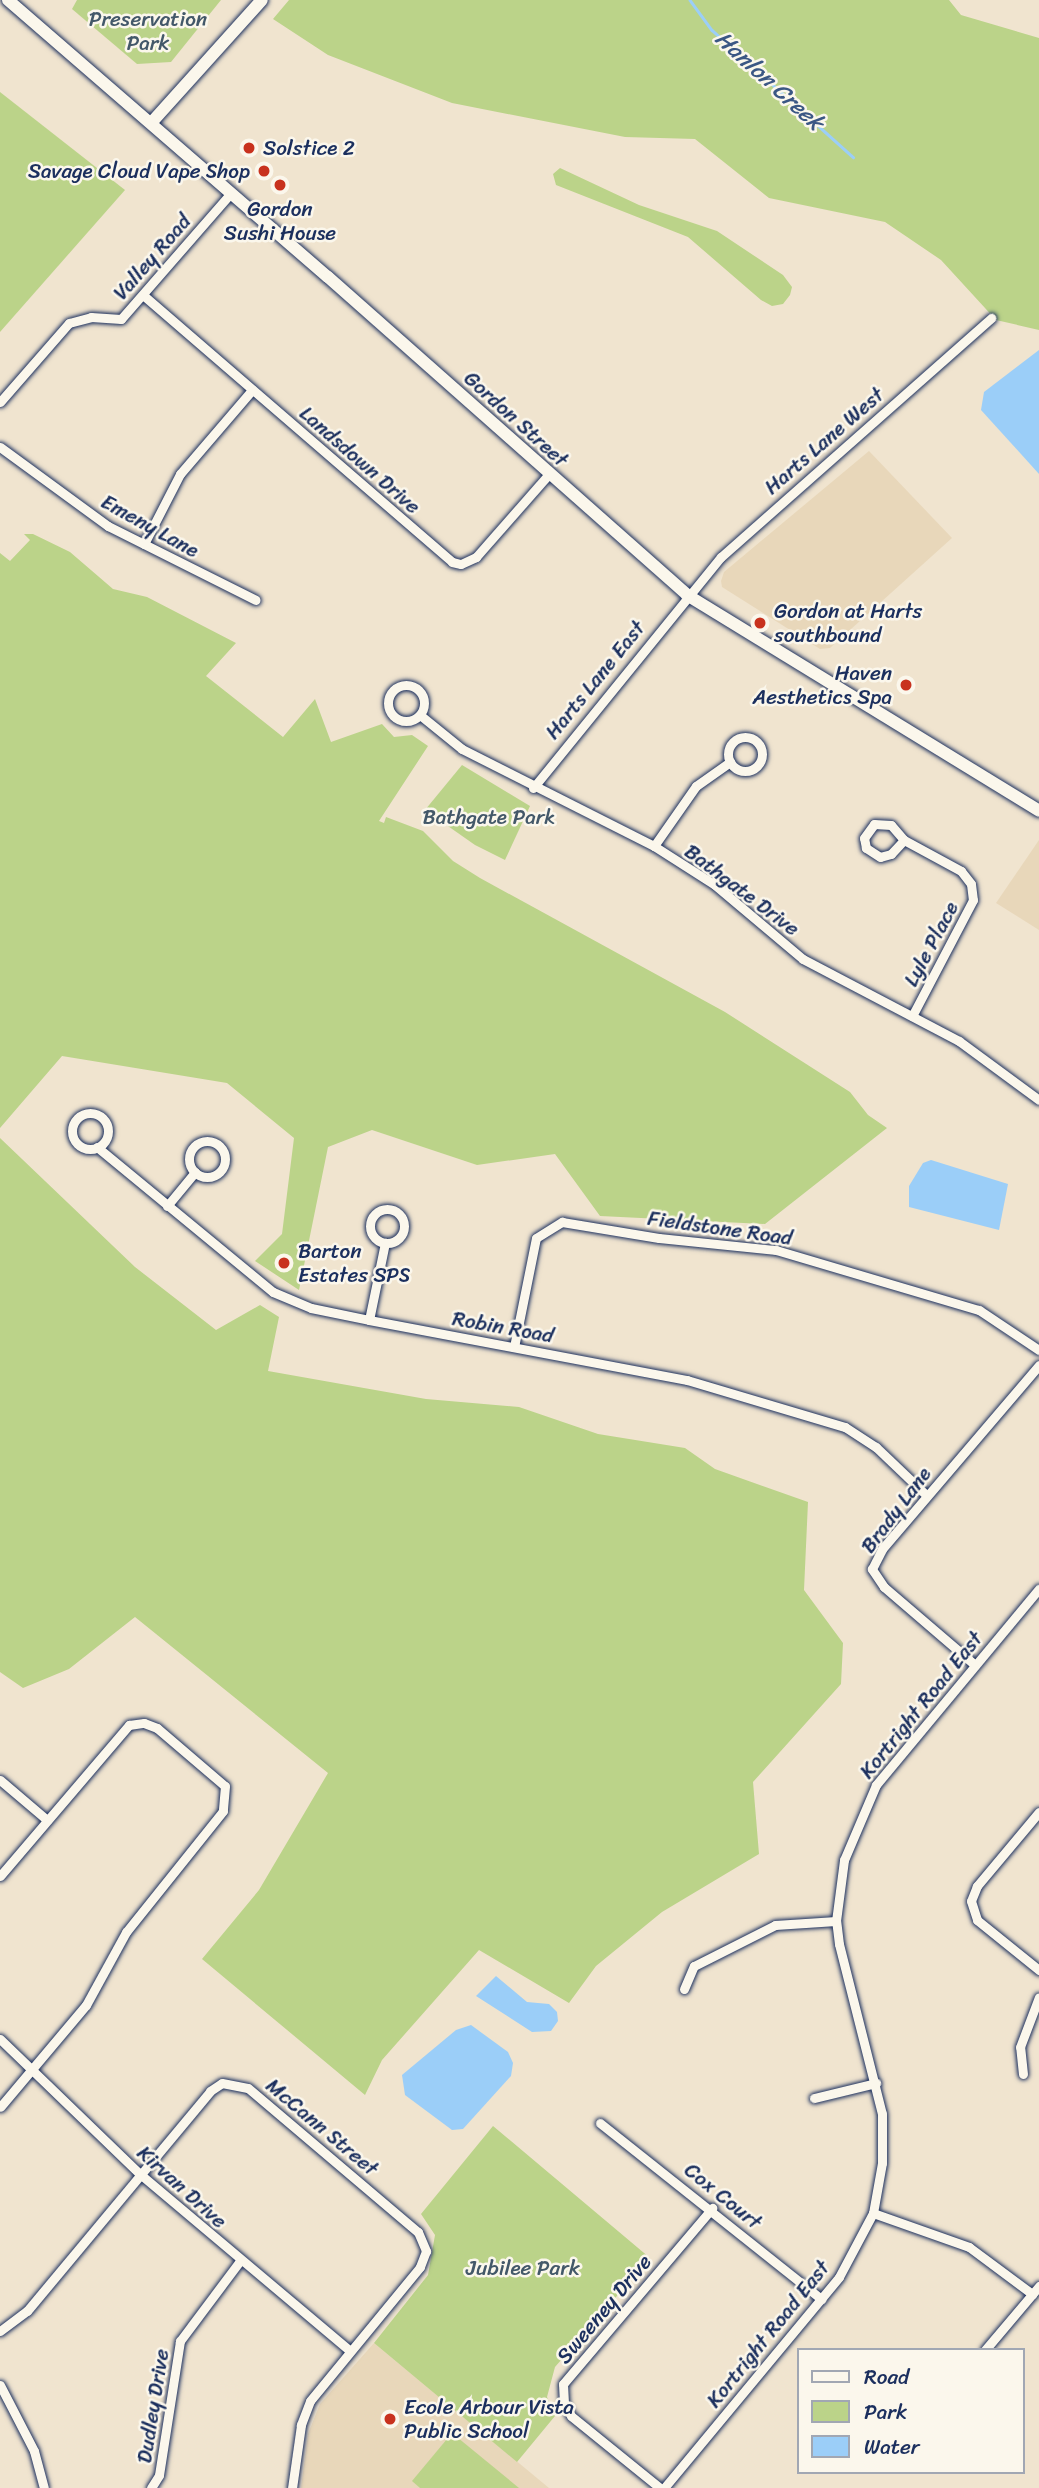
<!DOCTYPE html>
<html>
<head>
<meta charset="utf-8">
<style>
	body { margin:0 }
	#map { position:relative; width:1039px; height:2488px; overflow:hidden; background:#f0e4cf; font-family:Sriracha,sans-serif }
	div>[style] { position:absolute }
	.built>* { inset:0; background:#e8d7ba }
	.green>* { inset:0; background:#bbd389 }
	.water>* { inset:0; background:#9bcef8 }
	.stream>* { height:2.5px; margin:-1.25px; padding:0 1.25px; transform-origin:1.25px; border-radius:1.25px; background:#9bcef8 }
	.roads { filter:drop-shadow(0 0 2px #1b2f5e) drop-shadow(0 0 2px #1b2f5e) }
	.minor>* { height:9px; margin:-4.5px; padding:0 4.5px; transform-origin:4.5px; border-radius:4.5px; background:#fbf7ec }
	.minor>.ring { margin:-4.5px; padding:0; box-sizing:content-box; background:none; border:9px solid #fbf7ec; border-radius:50% }
	.secondary>* { height:12px; margin:-6px; padding:0 6px; transform-origin:6px; border-radius:6px; background:#fbf7ec }
	.dots>* { width:19px; height:19px; translate:-50% -50%; box-sizing:border-box; border:4px solid #fbf7ec; border-radius:50% }
	span { translate:-50% -50%; white-space:nowrap; text-align:center; line-height:1.15; -webkit-text-stroke:5px #fbf7ec; paint-order:stroke }
	.park-label { font-size:21px; color:#435869 }
	.poi-label { font-size:21px; color:#1b2f5e }
	.left { translate:0 -50%; text-align:left }
	.right { translate:-100% -50%; text-align:right }
	.street-label { font-size:21px; color:#1b2f5e }
	.water-label { font-size:23px; color:#3b5784; font-style:italic }
	.legend { position:absolute; left:797px; top:2348px; width:228px; height:126px; box-sizing:border-box; background:#fbf7ec; border:2px solid #a1a7b3; margin:0; padding:9px 12px; list-style:none; font-size:21px; color:#1b2f5e }
	.legend li { display:flex; align-items:center; gap:14px; height:35px }
	.legend b { width:35px; border:2px solid #a1a7b3 }
</style>
</head>
<body>
<div id="map">
	<div class="built">
		<i style="clip-path:polygon(869px 451px,952px 538px,830px 648px,820px 649px,722px 587px,721px 581px,724px 572px)"></i>
		<i style="clip-path:polygon(1039px 840px,1039px 930px,996px 903px)"></i>
		<i style="clip-path:polygon(374px 2343px,549px 2488px,301px 2488px,308px 2434px,320px 2404px)"></i>
	</div>
	<div class="green">
		<i style="clip-path:polygon(77px 0,221px 0,171px 62px,137px 64px,72px 9px)"></i>
		<i style="clip-path:polygon(289px 0,949px 0,961px 15px,1039px 38px,1039px 330px,996px 320px,941px 260px,885px 222px,769px 198px,695px 139px,625px 137px,452px 103px,328px 55px,273px 19px)"></i>
		<i style="clip-path:polygon(0 92px,125px 190px,0 332px)"></i>
		<i style="clip-path:polygon(560px 168px,639px 205px,717px 231px,783px 275px,792px 287px,790px 295px,783px 304px,772px 306px,761px 300px,688px 237px,556px 185px,553px 174px)"></i>
		<i style="clip-path:polygon(24px 534px,33px 534px,70px 552px,113px 589px,147px 597px,236px 643px,206px 676px,283px 737px,315px 699px,331px 742px,382px 724px,394px 737px,412px 735px,428px 746px,379px 821px,384px 823px,386px 817px,423px 831px,453px 861px,480px 878px,725px 1012px,850px 1092px,868px 1115px,887px 1128px,765px 1224px,600px 1216px,555px 1154px,477px 1165px,372px 1130px,328px 1147px,299px 1290px,255px 1261px,282px 1234px,294px 1138px,227px 1083px,62px 1056px,0 1128px,0 553px,10px 561px,30px 540px)"></i>
		<i style="clip-path:polygon(462px 765px,530px 806px,505px 860px,475px 845px,425px 810px)"></i>
		<i style="clip-path:polygon(0 1138px,135px 1267px,216px 1330px,260px 1305px,279px 1317px,268px 1371px,426px 1399px,519px 1407px,598px 1434px,685px 1448px,715px 1469px,808px 1502px,804px 1590px,843px 1643px,841px 1684px,753px 1782px,759px 1854px,662px 1912px,596px 1966px,569px 2003px,479px 1950px,382px 2060px,365px 2095px,202px 1959px,259px 1890px,328px 1773px,135px 1617px,69px 1669px,23px 1688px,0 1672px)"></i>
		<i style="clip-path:polygon(493px 2126px,650px 2258px,555px 2367px,547px 2397px,555px 2416px,517px 2462px,374px 2343px,428px 2275px,435px 2235px,421px 2214px)"></i>
		<i style="clip-path:polygon(452px 2433px,519px 2488px,420px 2488px,412px 2481px)"></i>
	</div>
	<div class="water">
		<i style="clip-path:polygon(1039px 350px,1039px 474px,981px 410px,984px 392px)"></i>
		<i style="clip-path:polygon(931px 1160px,1008px 1184px,999px 1230px,909px 1207px,909px 1186px,923px 1163px)"></i>
		<i style="clip-path:polygon(496px 1976px,527px 2002px,549px 2004px,557px 2012px,558px 2021px,551px 2031px,532px 2032px,476px 1996px)"></i>
		<i style="clip-path:polygon(471px 2025px,508px 2052px,513px 2063px,511px 2076px,463px 2129px,452px 2130px,405px 2095px,402px 2075px,456px 2030px)"></i>
	</div>
	<div class="stream">
		<i style="left:690px;top:0;width:37px;rotate:54deg"></i>
		<i style="left:712px;top:30px;width:190px;rotate:42deg"></i>
	</div>
	<div class="roads">
		<div class="minor">
			<i style="left:143px;top:295px;width:408px;rotate:40.8deg"></i>
			<i style="left:452px;top:562px;width:9px;rotate:13deg"></i>
			<i style="left:461px;top:564px;width:17px;rotate:-25deg"></i>
			<i style="left:476px;top:557px;width:111px;rotate:-48.7deg"></i>
			<i style="left:0;top:402px;width:105px;rotate:-48.9deg"></i>
			<i style="left:69px;top:323px;width:23px;rotate:-15deg"></i>
			<i style="left:91px;top:317px;width:30px;rotate:4deg"></i>
			<i style="left:121px;top:319px;width:167px;rotate:-48.9deg"></i>
			<i style="left:0;top:447px;width:134px;rotate:36.2deg"></i>
			<i style="left:108px;top:526px;width:165px;rotate:26.6deg"></i>
			<i style="left:144px;top:544px;width:79px;rotate:-62.8deg"></i>
			<i style="left:180px;top:474px;width:111px;rotate:-49.4deg"></i>
			<i class="ring" style="left:388px;top:685px;width:27px;height:27px"></i>
			<i style="left:420px;top:715px;width:54px;rotate:39deg"></i>
			<i style="left:462px;top:749px;width:215px;rotate:26.8deg"></i>
			<i style="left:654px;top:846px;width:72px;rotate:32.6deg"></i>
			<i style="left:715px;top:885px;width:115px;rotate:40.1deg"></i>
			<i style="left:803px;top:959px;width:176px;rotate:27.7deg"></i>
			<i style="left:959px;top:1041px;width:99px;rotate:36.4deg"></i>
			<i class="ring" style="left:728px;top:737px;width:25px;height:25px"></i>
			<i style="left:533px;top:788px;width:298px;rotate:-50.9deg"></i>
			<i style="left:721px;top:557px;width:361px;rotate:-41.5deg"></i>
			<i style="left:904px;top:840px;width:19px;rotate:133deg"></i>
			<i style="left:891px;top:854px;width:11px;rotate:165deg"></i>
			<i style="left:880px;top:857px;width:17px;rotate:-147deg"></i>
			<i style="left:866px;top:848px;width:10px;rotate:-101deg"></i>
			<i style="left:864px;top:838px;width:17px;rotate:-54deg"></i>
			<i style="left:874px;top:824px;width:17px;rotate:3deg"></i>
			<i style="left:891px;top:825px;width:20px;rotate:49deg"></i>
			<i style="left:904px;top:840px;width:65px;rotate:28.5deg"></i>
			<i style="left:961px;top:871px;width:16px;rotate:52deg"></i>
			<i style="left:971px;top:884px;width:16px;rotate:83deg"></i>
			<i style="left:973px;top:900px;width:131px;rotate:117.7deg"></i>
			<i style="left:654px;top:846px;width:73px;rotate:-55deg"></i>
			<i style="left:696px;top:786px;width:42px;rotate:-35.2deg"></i>
			<i class="ring" style="left:72px;top:1113px;width:27px;height:27px"></i>
			<i class="ring" style="left:189px;top:1141px;width:27px;height:27px"></i>
			<i style="left:97px;top:1147px;width:228px;rotate:39.5deg"></i>
			<i style="left:273px;top:1292px;width:41px;rotate:22.8deg"></i>
			<i style="left:311px;top:1308px;width:59px;rotate:11.7deg"></i>
			<i style="left:369px;top:1320px;width:324px;rotate:10.7deg"></i>
			<i style="left:687px;top:1380px;width:165px;rotate:16.6deg"></i>
			<i style="left:845px;top:1427px;width:37px;rotate:33deg"></i>
			<i style="left:876px;top:1447px;width:69px;rotate:43.8deg"></i>
			<i style="left:167px;top:1206px;width:44px;rotate:-50.5deg"></i>
			<i class="ring" style="left:370px;top:1209px;width:25px;height:25px"></i>
			<i style="left:369px;top:1320px;width:79px;rotate:-78.3deg"></i>
			<i style="left:514px;top:1347px;width:111px;rotate:-78.6deg"></i>
			<i style="left:536px;top:1238px;width:31px;rotate:-32deg"></i>
			<i style="left:562px;top:1222px;width:98px;rotate:9.4deg"></i>
			<i style="left:659px;top:1238px;width:118px;rotate:5.9deg"></i>
			<i style="left:776px;top:1250px;width:212px;rotate:16.5deg"></i>
			<i style="left:979px;top:1310px;width:72px;rotate:33.7deg"></i>
			<i style="left:975px;top:1665px;width:120px;rotate:-139.4deg"></i>
			<i style="left:884px;top:1587px;width:22px;rotate:-124deg"></i>
			<i style="left:872px;top:1569px;width:22px;rotate:-63deg"></i>
			<i style="left:882px;top:1549px;width:242px;rotate:-49.5deg"></i>
			<i style="left:0;top:1780px;width:62px;rotate:40.4deg"></i>
			<i style="left:1039px;top:1812px;width:97px;rotate:130deg"></i>
			<i style="left:977px;top:1886px;width:16px;rotate:112deg"></i>
			<i style="left:971px;top:1901px;width:20px;rotate:72deg"></i>
			<i style="left:977px;top:1920px;width:80px;rotate:38.9deg"></i>
			<i style="left:0;top:1876px;width:199px;rotate:-49.5deg"></i>
			<i style="left:129px;top:1725px;width:15px;rotate:-8deg"></i>
			<i style="left:144px;top:1723px;width:14px;rotate:21deg"></i>
			<i style="left:157px;top:1728px;width:89px;rotate:40.5deg"></i>
			<i style="left:225px;top:1786px;width:25px;rotate:95deg"></i>
			<i style="left:223px;top:1811px;width:155px;rotate:128.7deg"></i>
			<i style="left:126px;top:1932px;width:83px;rotate:118.7deg"></i>
			<i style="left:86px;top:2005px;width:133px;rotate:130.1deg"></i>
			<i style="left:684px;top:1989px;width:25px;rotate:-67deg"></i>
			<i style="left:694px;top:1966px;width:91px;rotate:-26.8deg"></i>
			<i style="left:775px;top:1925px;width:61px;rotate:-3.8deg"></i>
			<i style="left:0;top:2039px;width:194px;rotate:44deg"></i>
			<i style="left:140px;top:2174px;width:273px;rotate:40.1deg"></i>
			<i style="left:1023px;top:2074px;width:27px;rotate:-96deg"></i>
			<i style="left:1020px;top:2047px;width:53px;rotate:-69.2deg"></i>
			<i style="left:814px;top:2098px;width:64px;rotate:-13.6deg"></i>
			<i style="left:600px;top:2123px;width:283px;rotate:38.5deg"></i>
			<i style="left:873px;top:2213px;width:102px;rotate:19.5deg"></i>
			<i style="left:969px;top:2247px;width:79px;rotate:36.7deg"></i>
			<i style="left:0;top:2331px;width:34px;rotate:-37deg"></i>
			<i style="left:27px;top:2311px;width:286px;rotate:-50.2deg"></i>
			<i style="left:210px;top:2091px;width:14px;rotate:-34deg"></i>
			<i style="left:222px;top:2083px;width:26px;rotate:11deg"></i>
			<i style="left:248px;top:2088px;width:223px;rotate:40.3deg"></i>
			<i style="left:418px;top:2232px;width:21px;rotate:67deg"></i>
			<i style="left:426px;top:2251px;width:17px;rotate:111deg"></i>
			<i style="left:420px;top:2267px;width:173px;rotate:129.4deg"></i>
			<i style="left:310px;top:2401px;width:26px;rotate:111deg"></i>
			<i style="left:301px;top:2425px;width:64px;rotate:98.1deg"></i>
			<i style="left:985px;top:2350px;width:84px;rotate:-49.8deg"></i>
			<i style="left:0;top:2385px;width:74px;rotate:62.7deg"></i>
			<i style="left:34px;top:2451px;width:38px;rotate:75deg"></i>
			<i style="left:151px;top:2488px;width:15px;rotate:-58deg"></i>
			<i style="left:159px;top:2475px;width:136px;rotate:-81.1deg"></i>
			<i style="left:180px;top:2341px;width:99px;rotate:-53.2deg"></i>
			<i style="left:660px;top:2488px;width:114px;rotate:-141deg"></i>
			<i style="left:571px;top:2416px;width:15px;rotate:-118deg"></i>
			<i style="left:564px;top:2403px;width:19px;rotate:-93deg"></i>
			<i style="left:563px;top:2384px;width:231px;rotate:-49.7deg"></i>
			<i style="left:664px;top:2488px;width:274px;rotate:-50.3deg"></i>
			<i style="left:839px;top:2277px;width:72px;rotate:-62deg"></i>
			<i style="left:873px;top:2213px;width:51px;rotate:-79.8deg"></i>
			<i style="left:882px;top:2163px;width:49px;rotate:-90deg"></i>
			<i style="left:882px;top:2114px;width:175px;rotate:-104.2deg"></i>
			<i style="left:839px;top:1944px;width:23px;rotate:-97deg"></i>
			<i style="left:836px;top:1921px;width:62px;rotate:-82.5deg"></i>
			<i style="left:844px;top:1860px;width:82px;rotate:-66.9deg"></i>
			<i style="left:876px;top:1785px;width:255px;rotate:-50.3deg"></i>
		</div>
		<div class="secondary">
			<i style="left:8px;top:0;width:423px;rotate:40.9deg"></i>
			<i style="left:328px;top:277px;width:480px;rotate:41.5deg"></i>
			<i style="left:687px;top:595px;width:413px;rotate:31.5deg"></i>
			<i style="left:152px;top:122px;width:164px;rotate:-48deg"></i>
		</div>
	</div>
	<div class="dots">
		<i style="left:249px;top:148px;background:#c8321e"></i>
		<i style="left:264px;top:171px;background:#c8321e"></i>
		<i style="left:280px;top:185px;background:#c8321e"></i>
		<i style="left:760px;top:623px;background:#c8321e"></i>
		<i style="left:906px;top:685px;background:#c8321e"></i>
		<i style="left:284px;top:1263px;background:#c8321e"></i>
		<i style="left:390px;top:2419px;background:#c8321e"></i>
	</div>
	<div class="park-label">
		<span style="left:148px;top:31px">Preservation<br>Park</span>
		<span style="left:489px;top:817px">Bathgate Park</span>
		<span style="left:523px;top:2268px">Jubilee Park</span>
	</div>
	<div class="poi-label">
		<span class="left" style="left:263px;top:148px">Solstice 2</span>
		<span class="right" style="left:250px;top:171px">Savage Cloud Vape Shop</span>
		<span style="left:280px;top:221px">Gordon<br>Sushi House</span>
		<span class="left" style="left:774px;top:623px">Gordon at Harts<br>southbound</span>
		<span class="right" style="left:892px;top:685px">Haven<br>Aesthetics Spa</span>
		<span class="left" style="left:298px;top:1263px">Barton<br>Estates SPS</span>
		<span class="left" style="left:404px;top:2419px">Ecole Arbour Vista<br>Public School</span>
	</div>
	<div class="street-label">
		<span style="left:152px;top:257px;rotate:-49deg">Valley Road</span>
		<span style="left:516px;top:419px;rotate:42deg">Gordon Street</span>
		<span style="left:824px;top:441px;rotate:-41deg">Harts Lane West</span>
		<span style="left:360px;top:460px;rotate:41deg">Landsdown Drive</span>
		<span style="left:150px;top:526px;rotate:29deg">Emeny Lane</span>
		<span style="left:595px;top:680px;rotate:-51deg">Harts Lane East</span>
		<span style="left:742px;top:890px;rotate:37deg">Bathgate Drive</span>
		<span style="left:931px;top:944px;rotate:-62deg">Lyle Place</span>
		<span style="left:720px;top:1228px;rotate:8deg">Fieldstone Road</span>
		<span style="left:503px;top:1327px;rotate:10deg">Robin Road</span>
		<span style="left:896px;top:1510px;rotate:-53deg">Brady Lane</span>
		<span style="left:921px;top:1705px;rotate:-51deg">Kortright Road East</span>
		<span style="left:322px;top:2127px;rotate:40deg">McCann Street</span>
		<span style="left:182px;top:2187px;rotate:42deg">Kirvan Drive</span>
		<span style="left:723px;top:2196px;rotate:39deg">Cox Court</span>
		<span style="left:604px;top:2309px;rotate:-50deg">Sweeney Drive</span>
		<span style="left:768px;top:2334px;rotate:-51deg">Kortright Road East</span>
		<span style="left:153px;top:2406px;rotate:-81deg">Dudley Drive</span>
	</div>
	<div class="water-label">
		<span style="left:769px;top:81px;rotate:42deg">Hanlon Creek</span>
	</div>
	<ul class="legend">
	<li><b style="height:9px;background:#fbf7ec"></b>Road</li>
	<li><b style="height:19px;background:#bbd389"></b>Park</li>
	<li><b style="height:19px;background:#9bcef8"></b>Water</li>
	</ul>
</div>
</body>
</html>
